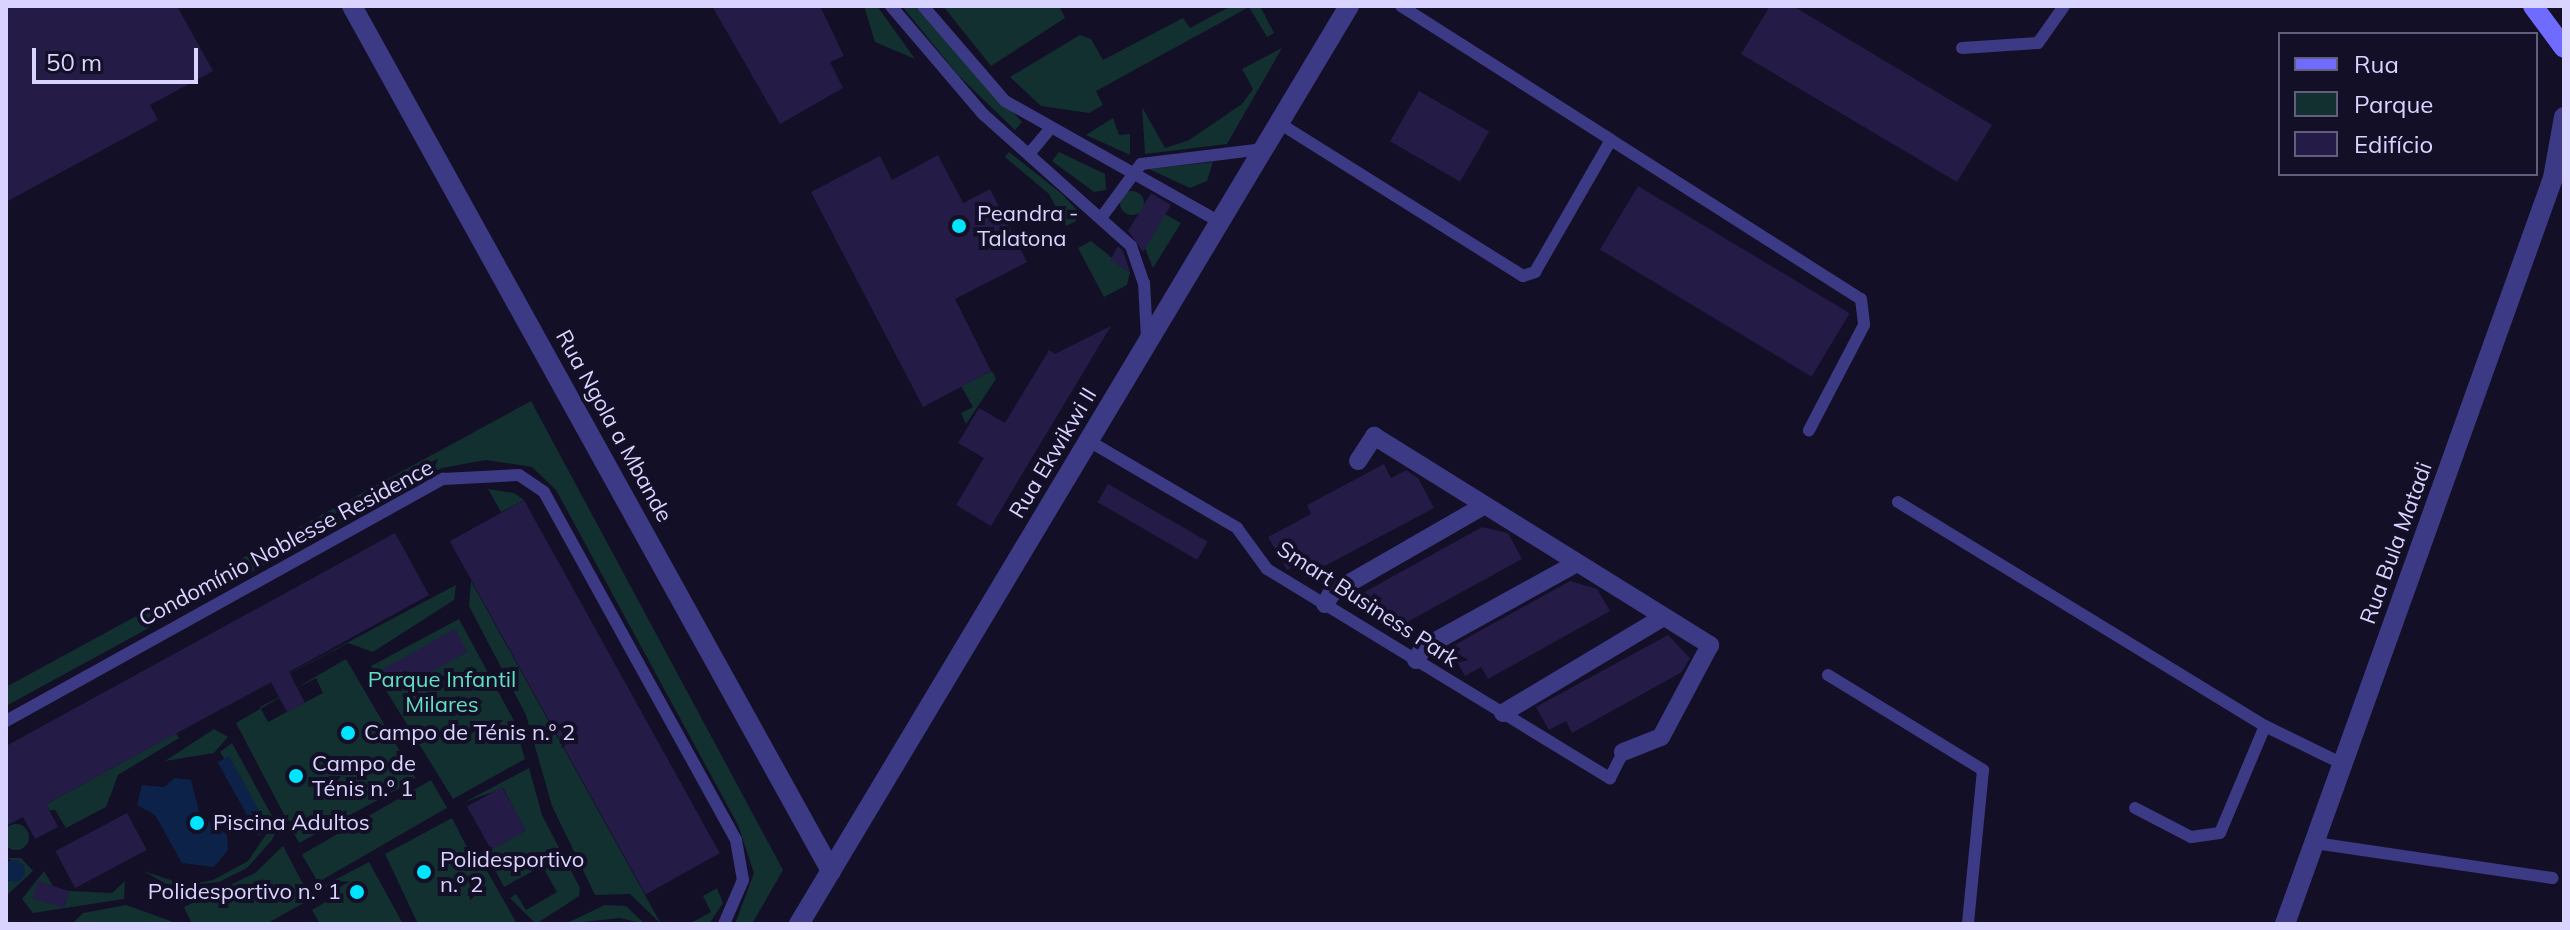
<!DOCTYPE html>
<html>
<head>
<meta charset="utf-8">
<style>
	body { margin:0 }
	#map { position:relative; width:2570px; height:930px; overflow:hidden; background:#130f26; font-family:Mulish,sans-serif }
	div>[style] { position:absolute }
	.green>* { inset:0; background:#12302f; transform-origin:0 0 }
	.round { border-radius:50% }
	.water>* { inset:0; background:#0c2248; transform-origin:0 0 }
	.building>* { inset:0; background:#241b47; transform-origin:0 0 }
	.service>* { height:12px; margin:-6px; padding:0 6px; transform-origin:6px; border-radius:6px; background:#3d3a85 }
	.pedestrian>* { height:18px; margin:-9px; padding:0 9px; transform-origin:9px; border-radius:9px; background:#3d3a85 }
	.minor>* { height:20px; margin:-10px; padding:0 10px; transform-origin:10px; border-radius:10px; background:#3d3a85 }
	.tertiary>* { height:20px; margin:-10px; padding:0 10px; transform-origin:10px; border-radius:10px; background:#3d3a85 }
	.secondary>* { height:20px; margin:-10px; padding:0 10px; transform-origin:10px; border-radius:10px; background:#6f6bff }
	.dots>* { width:22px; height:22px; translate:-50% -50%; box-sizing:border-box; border:4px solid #130f26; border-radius:50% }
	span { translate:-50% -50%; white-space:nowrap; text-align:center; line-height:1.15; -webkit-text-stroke:8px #130f26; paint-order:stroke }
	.poi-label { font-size:22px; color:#d9d4ff }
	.left { translate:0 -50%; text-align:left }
	.right { translate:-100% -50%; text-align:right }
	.street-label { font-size:22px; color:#d9d4ff }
	.park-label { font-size:22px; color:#5fe0c0 }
	.frame { position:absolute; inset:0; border:8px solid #d9d4ff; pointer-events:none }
	.legend { position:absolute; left:2278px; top:32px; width:260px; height:144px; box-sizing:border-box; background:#130f26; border:2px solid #625e7d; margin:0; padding:10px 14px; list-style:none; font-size:24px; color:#d9d4ff }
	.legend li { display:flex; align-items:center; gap:16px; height:40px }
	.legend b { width:40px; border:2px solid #625e7d }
	.scale { position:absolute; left:32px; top:48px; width:166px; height:36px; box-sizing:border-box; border:4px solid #d9d4ff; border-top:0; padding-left:10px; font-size:24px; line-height:28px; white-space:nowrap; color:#d9d4ff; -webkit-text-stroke:6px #130f26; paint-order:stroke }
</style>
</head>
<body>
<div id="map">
	<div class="green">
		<i style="clip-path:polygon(864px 6px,877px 6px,915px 59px,875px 42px)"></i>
		<i style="clip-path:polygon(902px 6px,915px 6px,1022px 122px,1015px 130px,958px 75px)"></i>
		<i style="clip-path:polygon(943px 6px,1059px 6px,1065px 18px,991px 66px)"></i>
		<i style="clip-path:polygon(1231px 6px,1260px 6px,1274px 33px,1267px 37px,1249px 7px,1096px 91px,1103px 105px,1089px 113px,1041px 106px,1010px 77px,1080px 35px,1091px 39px,1103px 60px,1183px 18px,1190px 28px)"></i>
		<i style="clip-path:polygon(1282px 48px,1227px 144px,1145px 154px,1142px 107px,1165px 148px,1189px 140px,1242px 104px,1253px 89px,1242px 69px)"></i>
		<i style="clip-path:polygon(1113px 118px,1119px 135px,1130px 134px,1130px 155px,1086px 135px)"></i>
		<i style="clip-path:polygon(1009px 152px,1061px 193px,1078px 211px,1076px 221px,1066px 226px,1049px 194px,1005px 157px)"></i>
		<i style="clip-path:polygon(1059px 152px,1105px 174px,1106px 190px,1094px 192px,1052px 161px)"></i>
		<i style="clip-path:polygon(1213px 162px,1207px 181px,1190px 188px,1149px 169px)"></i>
		<i class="round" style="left:1120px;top:191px;width:24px;height:24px"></i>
		<i style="clip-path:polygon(1165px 214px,1181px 223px,1153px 268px,1145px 248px)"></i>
		<i style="clip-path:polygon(1091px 241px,1130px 272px,1127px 285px,1104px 297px,1078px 248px)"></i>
		<i style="clip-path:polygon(992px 371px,996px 379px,966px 424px,961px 413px,973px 407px,961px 386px)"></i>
		<i style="clip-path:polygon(531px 401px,783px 870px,752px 924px,735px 924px,754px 873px,738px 825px,556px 490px,532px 467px,486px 460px,442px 468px,6px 706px,6px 687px)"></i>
		<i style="clip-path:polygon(488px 489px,514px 493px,524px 500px,501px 512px)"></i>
		<i style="clip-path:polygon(471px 581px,645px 895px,661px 924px,630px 894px,595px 895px,552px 806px,526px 715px,469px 606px)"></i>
		<i style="clip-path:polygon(456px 585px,454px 600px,373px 652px,348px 643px,188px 727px)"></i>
		<i style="clip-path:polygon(459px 619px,513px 719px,525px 759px,453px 799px,371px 666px)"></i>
		<i style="clip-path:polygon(evenodd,346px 659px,416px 779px,299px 843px,236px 723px,346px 659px,316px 678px,323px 693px,268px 722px,260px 707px,316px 678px)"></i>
		<i style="clip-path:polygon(214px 729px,228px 737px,214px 753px,165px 761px)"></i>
		<i style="clip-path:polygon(176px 733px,179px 738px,118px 775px,106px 807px,66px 828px,55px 810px,32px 812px)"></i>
		<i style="clip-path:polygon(232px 743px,278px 827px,272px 840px,247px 868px,219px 882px,172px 887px,143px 871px,186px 885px,213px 880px,248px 861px,270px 829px,220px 752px)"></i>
		<i style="clip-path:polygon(529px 768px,542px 815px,580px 888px,579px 896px,536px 924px,510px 898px,516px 894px,526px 910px,557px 892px,542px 866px,504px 887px,485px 851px,525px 830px,503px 788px,465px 802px)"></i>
		<i style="left:431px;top:780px;width:32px;height:149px;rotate:60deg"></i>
		<i style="clip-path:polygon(452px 818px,472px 857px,478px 855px,517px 924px,418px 924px,385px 854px)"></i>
		<i class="round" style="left:3px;top:824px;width:26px;height:26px"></i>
		<i style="clip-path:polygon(283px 846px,311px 899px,266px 924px,192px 924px,184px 907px,255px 873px)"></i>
		<i style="clip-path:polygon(8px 858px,21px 858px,33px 871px,6px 896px,6px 883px,24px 871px)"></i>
		<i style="clip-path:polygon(369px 862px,403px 924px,320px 924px,312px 910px,332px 898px,325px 885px)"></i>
		<i style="clip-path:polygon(44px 871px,53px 886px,38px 882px,33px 898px,64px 907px,69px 891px,112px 893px,125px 881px,124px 899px,33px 913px,22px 899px)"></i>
		<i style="clip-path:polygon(717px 888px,723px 903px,709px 924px,689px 924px,711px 912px,703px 896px)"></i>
		<i style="clip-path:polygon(126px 905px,179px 924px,72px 924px,83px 913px)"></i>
		<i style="clip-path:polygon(605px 905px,626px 906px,645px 924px,620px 918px,565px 924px)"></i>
	</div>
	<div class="water">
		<i style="left:229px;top:756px;width:84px;height:13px;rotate:61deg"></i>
		<i style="clip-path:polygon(175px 778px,191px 780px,200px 815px,227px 835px,228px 850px,214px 867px,182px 863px,155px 815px,137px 805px,142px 785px,164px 787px)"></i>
		<i class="round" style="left:3px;top:860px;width:22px;height:22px"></i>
	</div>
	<div class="building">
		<i style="clip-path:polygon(6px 6px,177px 6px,213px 71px,150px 105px,158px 120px,6px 202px)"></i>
		<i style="clip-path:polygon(712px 6px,820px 6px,844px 56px,830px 62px,843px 88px,780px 124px)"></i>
		<i style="clip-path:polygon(1770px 6px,1793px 6px,1992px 125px,1957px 182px,1741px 54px)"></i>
		<i style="left:1419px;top:91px;width:81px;height:58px;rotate:30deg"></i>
		<i style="clip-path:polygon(938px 155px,963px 203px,990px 189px,1027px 262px,955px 299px,991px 371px,923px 407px,811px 192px,880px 156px,892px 180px)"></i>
		<i style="left:1638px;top:186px;width:247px;height:74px;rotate:31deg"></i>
		<i style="clip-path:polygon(1151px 193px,1171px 205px,1143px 252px,1128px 231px)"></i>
		<i style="clip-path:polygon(1118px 246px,1123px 251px,1130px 272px,1110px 260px)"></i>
		<i style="clip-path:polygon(1111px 326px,991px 526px,956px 505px,984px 458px,958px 443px,979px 408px,1005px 423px,1049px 350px,1055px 354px)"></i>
		<i style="clip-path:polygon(1384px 464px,1391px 478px,1406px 470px,1418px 478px,1434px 508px,1304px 577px,1297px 565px,1287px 570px,1268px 537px,1311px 514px,1307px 505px)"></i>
		<i style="left:1108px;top:484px;width:115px;height:21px;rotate:30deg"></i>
		<i style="left:524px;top:500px;width:404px;height:85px;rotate:61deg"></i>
		<i style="clip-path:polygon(1482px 527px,1508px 533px,1522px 559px,1400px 626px,1393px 614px,1377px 623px,1361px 594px)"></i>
		<i style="clip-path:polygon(395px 533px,429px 595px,289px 672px,305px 703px,287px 712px,271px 682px,46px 804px,58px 827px,35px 839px,23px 817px,6px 826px,6px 746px)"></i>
		<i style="clip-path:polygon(1570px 581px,1597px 589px,1610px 611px,1488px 679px,1481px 667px,1465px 676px,1449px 648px)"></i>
		<i style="left:455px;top:629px;width:26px;height:82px;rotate:61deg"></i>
		<i style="clip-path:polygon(1668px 635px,1690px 658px,1682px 672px,1572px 733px,1566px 721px,1549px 730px,1536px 707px)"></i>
		<i style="left:502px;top:787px;width:50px;height:40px;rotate:61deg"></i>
		<i style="left:127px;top:813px;width:42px;height:81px;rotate:62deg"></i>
		<i style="left:38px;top:881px;width:33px;height:18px;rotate:18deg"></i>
	</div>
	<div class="service">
		<i style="left:891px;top:6px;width:142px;rotate:49.6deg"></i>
		<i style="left:983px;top:114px;width:198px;rotate:41.7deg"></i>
		<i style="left:1131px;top:246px;width:39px;rotate:71deg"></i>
		<i style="left:1144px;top:283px;width:56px;rotate:86.9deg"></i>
		<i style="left:923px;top:6px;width:125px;rotate:49.2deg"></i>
		<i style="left:1005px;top:101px;width:247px;rotate:29.4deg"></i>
		<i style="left:1401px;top:6px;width:249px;rotate:32.5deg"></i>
		<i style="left:1962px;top:48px;width:76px;rotate:-3.8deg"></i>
		<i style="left:2038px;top:43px;width:45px;rotate:-54.9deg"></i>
		<i style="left:1279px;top:123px;width:288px;rotate:32.1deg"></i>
		<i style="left:1523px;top:276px;width:13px;rotate:-18deg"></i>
		<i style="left:1535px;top:272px;width:152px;rotate:-60.1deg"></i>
		<i style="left:1611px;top:140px;width:296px;rotate:32.5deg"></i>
		<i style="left:1861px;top:299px;width:26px;rotate:83deg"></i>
		<i style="left:1864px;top:325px;width:119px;rotate:117.6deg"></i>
		<i style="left:1029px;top:154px;width:31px;rotate:-50deg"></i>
		<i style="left:1104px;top:214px;width:62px;rotate:-53.5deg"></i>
		<i style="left:1141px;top:164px;width:124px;rotate:-7deg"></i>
		<i style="left:1089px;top:441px;width:172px;rotate:30.4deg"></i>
		<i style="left:1237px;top:528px;width:51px;rotate:53.8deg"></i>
		<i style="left:1267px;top:569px;width:402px;rotate:31.4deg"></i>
		<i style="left:1610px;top:778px;width:29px;rotate:-63deg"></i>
		<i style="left:1898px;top:502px;width:430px;rotate:31.4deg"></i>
		<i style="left:2265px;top:726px;width:87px;rotate:26deg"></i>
		<i style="left:1828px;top:675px;width:182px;rotate:31.5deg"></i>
		<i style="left:1983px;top:770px;width:155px;rotate:95.6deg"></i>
		<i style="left:6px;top:721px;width:500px;rotate:-29deg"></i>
		<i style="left:443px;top:479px;width:76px;rotate:-3deg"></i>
		<i style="left:519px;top:475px;width:30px;rotate:34deg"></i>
		<i style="left:544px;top:492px;width:397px;rotate:61.1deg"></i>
		<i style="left:736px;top:840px;width:41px;rotate:80.1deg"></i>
		<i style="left:743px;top:880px;width:48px;rotate:113.4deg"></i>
		<i style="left:2135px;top:808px;width:63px;rotate:27.4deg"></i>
		<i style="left:2191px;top:837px;width:29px;rotate:-8deg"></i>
		<i style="left:2220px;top:833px;width:116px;rotate:-67.2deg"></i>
		<i style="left:2315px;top:843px;width:240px;rotate:8.4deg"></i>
	</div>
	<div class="pedestrian">
		<i style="left:1358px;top:461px;width:30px;rotate:-57deg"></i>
		<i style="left:1374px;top:436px;width:396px;rotate:31.9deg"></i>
		<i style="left:1710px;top:645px;width:104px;rotate:118deg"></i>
		<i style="left:1661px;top:737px;width:41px;rotate:158.5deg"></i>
		<i style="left:1325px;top:604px;width:13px;rotate:-58deg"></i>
		<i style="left:1332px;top:593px;width:174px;rotate:-29.9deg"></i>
		<i style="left:1416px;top:660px;width:14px;rotate:-60deg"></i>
		<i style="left:1423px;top:648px;width:174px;rotate:-28.9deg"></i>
		<i style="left:1503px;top:713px;width:185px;rotate:-30.9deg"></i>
	</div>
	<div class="minor">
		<i style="left:352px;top:6px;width:989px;rotate:61.02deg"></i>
	</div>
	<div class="tertiary">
		<i style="left:799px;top:924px;width:1070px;rotate:-59.07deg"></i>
		<i style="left:2285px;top:924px;width:793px;rotate:-70.24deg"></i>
		<i style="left:2553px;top:178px;width:62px;rotate:-79.8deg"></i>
	</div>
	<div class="secondary">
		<i style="left:2533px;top:6px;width:52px;rotate:53.6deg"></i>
	</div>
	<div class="dots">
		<i style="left:959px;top:226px;background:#00e5ff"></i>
		<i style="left:348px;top:733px;background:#00e5ff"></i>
		<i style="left:296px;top:776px;background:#00e5ff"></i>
		<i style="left:197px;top:823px;background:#00e5ff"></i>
		<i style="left:424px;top:872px;background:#00e5ff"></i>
		<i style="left:357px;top:892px;background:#00e5ff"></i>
	</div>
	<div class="poi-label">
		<span class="left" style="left:977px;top:226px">Peandra -<br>Talatona</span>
		<span class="left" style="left:364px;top:733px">Campo de Ténis n.º 2</span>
		<span class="left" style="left:312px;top:776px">Campo de<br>Ténis n.º 1</span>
		<span class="left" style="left:213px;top:823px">Piscina Adultos</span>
		<span class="left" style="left:440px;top:872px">Polidesportivo<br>n.º 2</span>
		<span class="right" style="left:341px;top:892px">Polidesportivo n.º 1</span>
	</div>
	<div class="street-label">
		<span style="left:614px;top:426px;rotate:61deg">Rua Ngola a Mbande</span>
		<span style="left:1053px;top:453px;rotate:-59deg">Rua Ekwikwi II</span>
		<span style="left:286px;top:543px;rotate:-28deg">Condomínio Noblesse Residence</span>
		<span style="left:2396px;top:543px;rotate:-70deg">Rua Bula Matadi</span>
		<span style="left:1368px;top:604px;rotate:33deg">Smart Business Park</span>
	</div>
	<div class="park-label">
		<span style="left:442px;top:692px">Parque Infantil<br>Milares</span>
	</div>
	<div class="frame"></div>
	<ul class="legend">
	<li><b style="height:10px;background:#6f6bff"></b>Rua</li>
	<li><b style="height:22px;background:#12302f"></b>Parque</li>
	<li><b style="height:22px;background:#241b47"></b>Edifício</li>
	</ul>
	<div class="scale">50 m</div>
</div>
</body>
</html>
